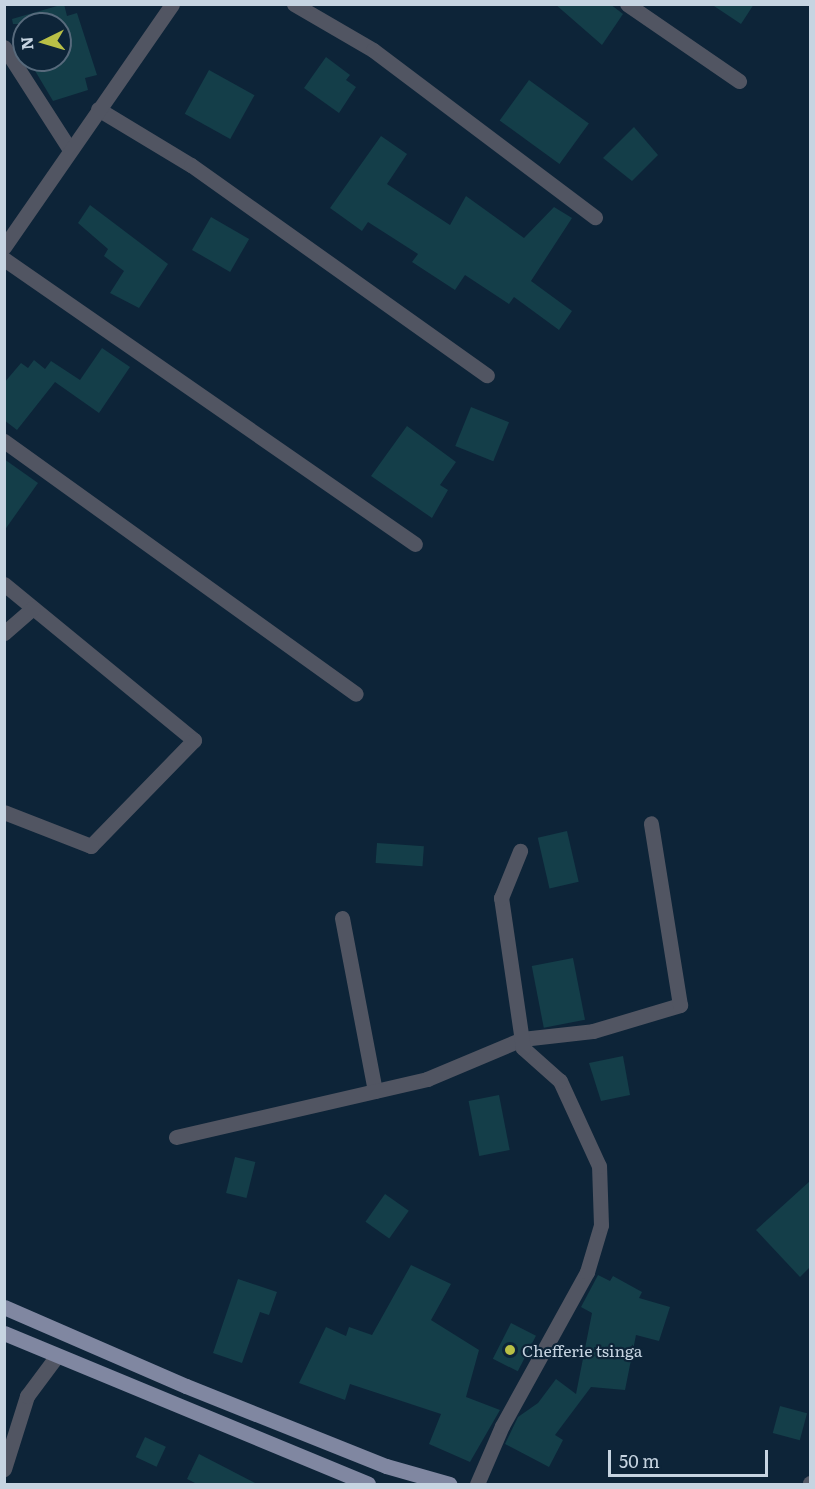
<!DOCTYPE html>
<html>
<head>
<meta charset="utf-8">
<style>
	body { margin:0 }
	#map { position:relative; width:815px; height:1489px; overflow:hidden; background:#0d2438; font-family:Literata,serif }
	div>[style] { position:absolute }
	.building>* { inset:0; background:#143e49; transform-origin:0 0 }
	.minor>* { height:15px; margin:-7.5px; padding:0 7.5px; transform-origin:7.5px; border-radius:7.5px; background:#515562 }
	.major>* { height:15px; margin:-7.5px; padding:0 7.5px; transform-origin:7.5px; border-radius:7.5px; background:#8087a1 }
	.dots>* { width:16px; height:16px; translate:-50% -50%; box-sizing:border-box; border:3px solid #0d2438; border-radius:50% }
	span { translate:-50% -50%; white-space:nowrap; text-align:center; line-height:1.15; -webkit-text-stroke:4.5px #0d2438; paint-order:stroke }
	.poi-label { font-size:16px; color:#c6d4e1 }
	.left { translate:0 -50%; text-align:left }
	.frame { position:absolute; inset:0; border:6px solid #c6d4e1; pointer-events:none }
	.north { position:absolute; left:12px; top:12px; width:60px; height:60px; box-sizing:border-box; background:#0d2438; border:2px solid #576a7c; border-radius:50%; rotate:265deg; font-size:16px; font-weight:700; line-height:24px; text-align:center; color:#c6d4e1 }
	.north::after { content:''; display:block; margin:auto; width:21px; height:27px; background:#b9c046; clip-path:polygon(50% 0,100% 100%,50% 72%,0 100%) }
	.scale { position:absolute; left:608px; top:1450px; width:160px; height:27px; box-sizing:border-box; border:3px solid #c6d4e1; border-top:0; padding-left:8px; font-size:18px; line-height:21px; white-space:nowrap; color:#c6d4e1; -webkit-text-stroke:4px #0d2438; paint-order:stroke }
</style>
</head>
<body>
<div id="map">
	<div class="building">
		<i style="clip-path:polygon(64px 4px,67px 16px,77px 13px,97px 75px,85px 78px,88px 90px,53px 101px,34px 69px,43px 67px,41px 60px,60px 60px,60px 24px,13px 24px,12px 19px)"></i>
		<i style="clip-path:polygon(555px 4px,610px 4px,623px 14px,602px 45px)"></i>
		<i style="clip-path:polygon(711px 4px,754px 4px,741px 24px)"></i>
		<i style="clip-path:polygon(326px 57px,350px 75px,346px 80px,356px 87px,339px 113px,304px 88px)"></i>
		<i style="left:209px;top:70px;width:52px;height:50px;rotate:29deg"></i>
		<i style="left:529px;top:80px;width:74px;height:50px;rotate:36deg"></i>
		<i style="clip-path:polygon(634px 127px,658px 155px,632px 181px,603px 158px)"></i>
		<i style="clip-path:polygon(381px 136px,407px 154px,387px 184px,450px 225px,466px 196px,524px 238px,554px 207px,572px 218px,531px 281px,572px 311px,559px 330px,514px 297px,509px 304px,465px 275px,455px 290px,412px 262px,418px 254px,368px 222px,362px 231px,330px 208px)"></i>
		<i style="clip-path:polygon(90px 205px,168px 264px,139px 308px,110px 293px,124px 271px,104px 256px,108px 249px,78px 223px)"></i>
		<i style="left:211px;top:217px;width:44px;height:38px;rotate:30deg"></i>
		<i style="clip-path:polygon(102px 348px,130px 367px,99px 413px,55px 382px,17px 430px,4px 420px,4px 383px,21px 363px,28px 368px,34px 360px,45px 369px,51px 361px,80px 380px)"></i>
		<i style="left:471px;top:407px;width:41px;height:42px;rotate:22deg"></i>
		<i style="clip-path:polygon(407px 426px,456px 462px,440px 485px,448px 490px,432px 518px,371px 476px)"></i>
		<i style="clip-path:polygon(4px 459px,38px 483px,4px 531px)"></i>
		<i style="left:567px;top:831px;width:52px;height:30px;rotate:77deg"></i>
		<i style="left:377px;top:843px;width:47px;height:20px;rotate:4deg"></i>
		<i style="left:573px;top:958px;width:63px;height:42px;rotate:79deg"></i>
		<i style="clip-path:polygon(623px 1056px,630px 1095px,601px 1101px,589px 1063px)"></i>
		<i style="left:499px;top:1095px;width:56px;height:31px;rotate:79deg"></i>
		<i style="left:235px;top:1157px;width:21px;height:37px;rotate:14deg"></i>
		<i style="clip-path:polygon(810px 1181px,810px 1267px,800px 1277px,756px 1230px)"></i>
		<i style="left:385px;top:1194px;width:29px;height:34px;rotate:35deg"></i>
		<i style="clip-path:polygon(411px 1265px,451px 1284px,431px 1320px,479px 1350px,466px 1397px,500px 1410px,470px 1462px,429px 1444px,441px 1414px,350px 1384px,345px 1400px,299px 1383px,326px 1327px,346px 1336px,349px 1327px,372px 1335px)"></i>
		<i style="clip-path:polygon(598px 1275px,610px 1281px,613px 1276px,642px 1292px,639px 1298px,670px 1307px,659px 1341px,636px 1335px,625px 1390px,591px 1387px,555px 1435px,563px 1440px,549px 1467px,505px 1444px,518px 1417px,538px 1403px,556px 1379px,576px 1394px,592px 1313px,581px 1307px)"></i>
		<i style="clip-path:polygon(238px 1279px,277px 1292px,269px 1315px,260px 1312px,242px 1363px,213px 1353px)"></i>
		<i style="left:511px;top:1323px;width:28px;height:40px;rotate:27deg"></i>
		<i style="left:780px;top:1406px;width:28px;height:28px;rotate:15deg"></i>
		<i style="left:145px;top:1437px;width:23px;height:22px;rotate:25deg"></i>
		<i style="clip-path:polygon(199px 1454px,259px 1485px,199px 1485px,187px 1479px)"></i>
	</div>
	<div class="minor">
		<i style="left:294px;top:4px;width:91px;rotate:30.2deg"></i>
		<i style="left:373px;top:50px;width:278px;rotate:37deg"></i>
		<i style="left:627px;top:4px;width:136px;rotate:34.5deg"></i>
		<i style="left:4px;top:47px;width:122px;rotate:57.3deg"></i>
		<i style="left:98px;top:109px;width:109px;rotate:31.1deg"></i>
		<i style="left:191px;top:165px;width:363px;rotate:35.4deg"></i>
		<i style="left:4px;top:247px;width:295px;rotate:-55.3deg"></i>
		<i style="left:4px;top:259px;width:500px;rotate:34.74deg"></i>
		<i style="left:4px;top:441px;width:433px;rotate:35.7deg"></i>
		<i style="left:4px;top:584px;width:246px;rotate:39.4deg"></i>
		<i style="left:194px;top:740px;width:148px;rotate:134.2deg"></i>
		<i style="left:91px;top:846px;width:93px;rotate:-158.7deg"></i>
		<i style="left:4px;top:633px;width:38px;rotate:-41deg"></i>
		<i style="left:342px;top:918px;width:176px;rotate:79.2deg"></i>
		<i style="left:176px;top:1137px;width:258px;rotate:-13deg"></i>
		<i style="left:427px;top:1079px;width:103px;rotate:-22.8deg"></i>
		<i style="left:522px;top:1039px;width:71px;rotate:-6.4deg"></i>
		<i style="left:593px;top:1031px;width:91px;rotate:-16.6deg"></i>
		<i style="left:680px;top:1005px;width:184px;rotate:-99.1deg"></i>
		<i style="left:4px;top:1469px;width:77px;rotate:-72.5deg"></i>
		<i style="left:27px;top:1396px;width:49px;rotate:-53.4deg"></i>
		<i style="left:477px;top:1484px;width:63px;rotate:-66.7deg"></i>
		<i style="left:502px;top:1426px;width:176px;rotate:-61.1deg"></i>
		<i style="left:587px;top:1272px;width:49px;rotate:-73.4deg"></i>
		<i style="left:601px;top:1225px;width:59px;rotate:-91.9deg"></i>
		<i style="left:599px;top:1166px;width:94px;rotate:-114.6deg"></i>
		<i style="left:560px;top:1081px;width:50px;rotate:-138.3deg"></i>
		<i style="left:523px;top:1048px;width:152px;rotate:-98.3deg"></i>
		<i style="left:501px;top:898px;width:51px;rotate:-68deg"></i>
		<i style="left:810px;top:1484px;width:1px;rotate:-90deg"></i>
	</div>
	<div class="major">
		<i style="left:4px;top:1307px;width:198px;rotate:23.5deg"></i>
		<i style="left:186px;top:1386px;width:215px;rotate:21.8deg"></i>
		<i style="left:386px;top:1466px;width:66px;rotate:15.9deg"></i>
		<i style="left:4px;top:1333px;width:394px;rotate:22.5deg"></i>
	</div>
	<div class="dots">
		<i style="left:510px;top:1350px;background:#b9c046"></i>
	</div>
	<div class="poi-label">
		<span class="left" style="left:522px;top:1350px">Chefferie tsinga</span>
	</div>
	<div class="frame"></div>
	<div class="north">N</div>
	<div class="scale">50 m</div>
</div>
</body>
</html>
